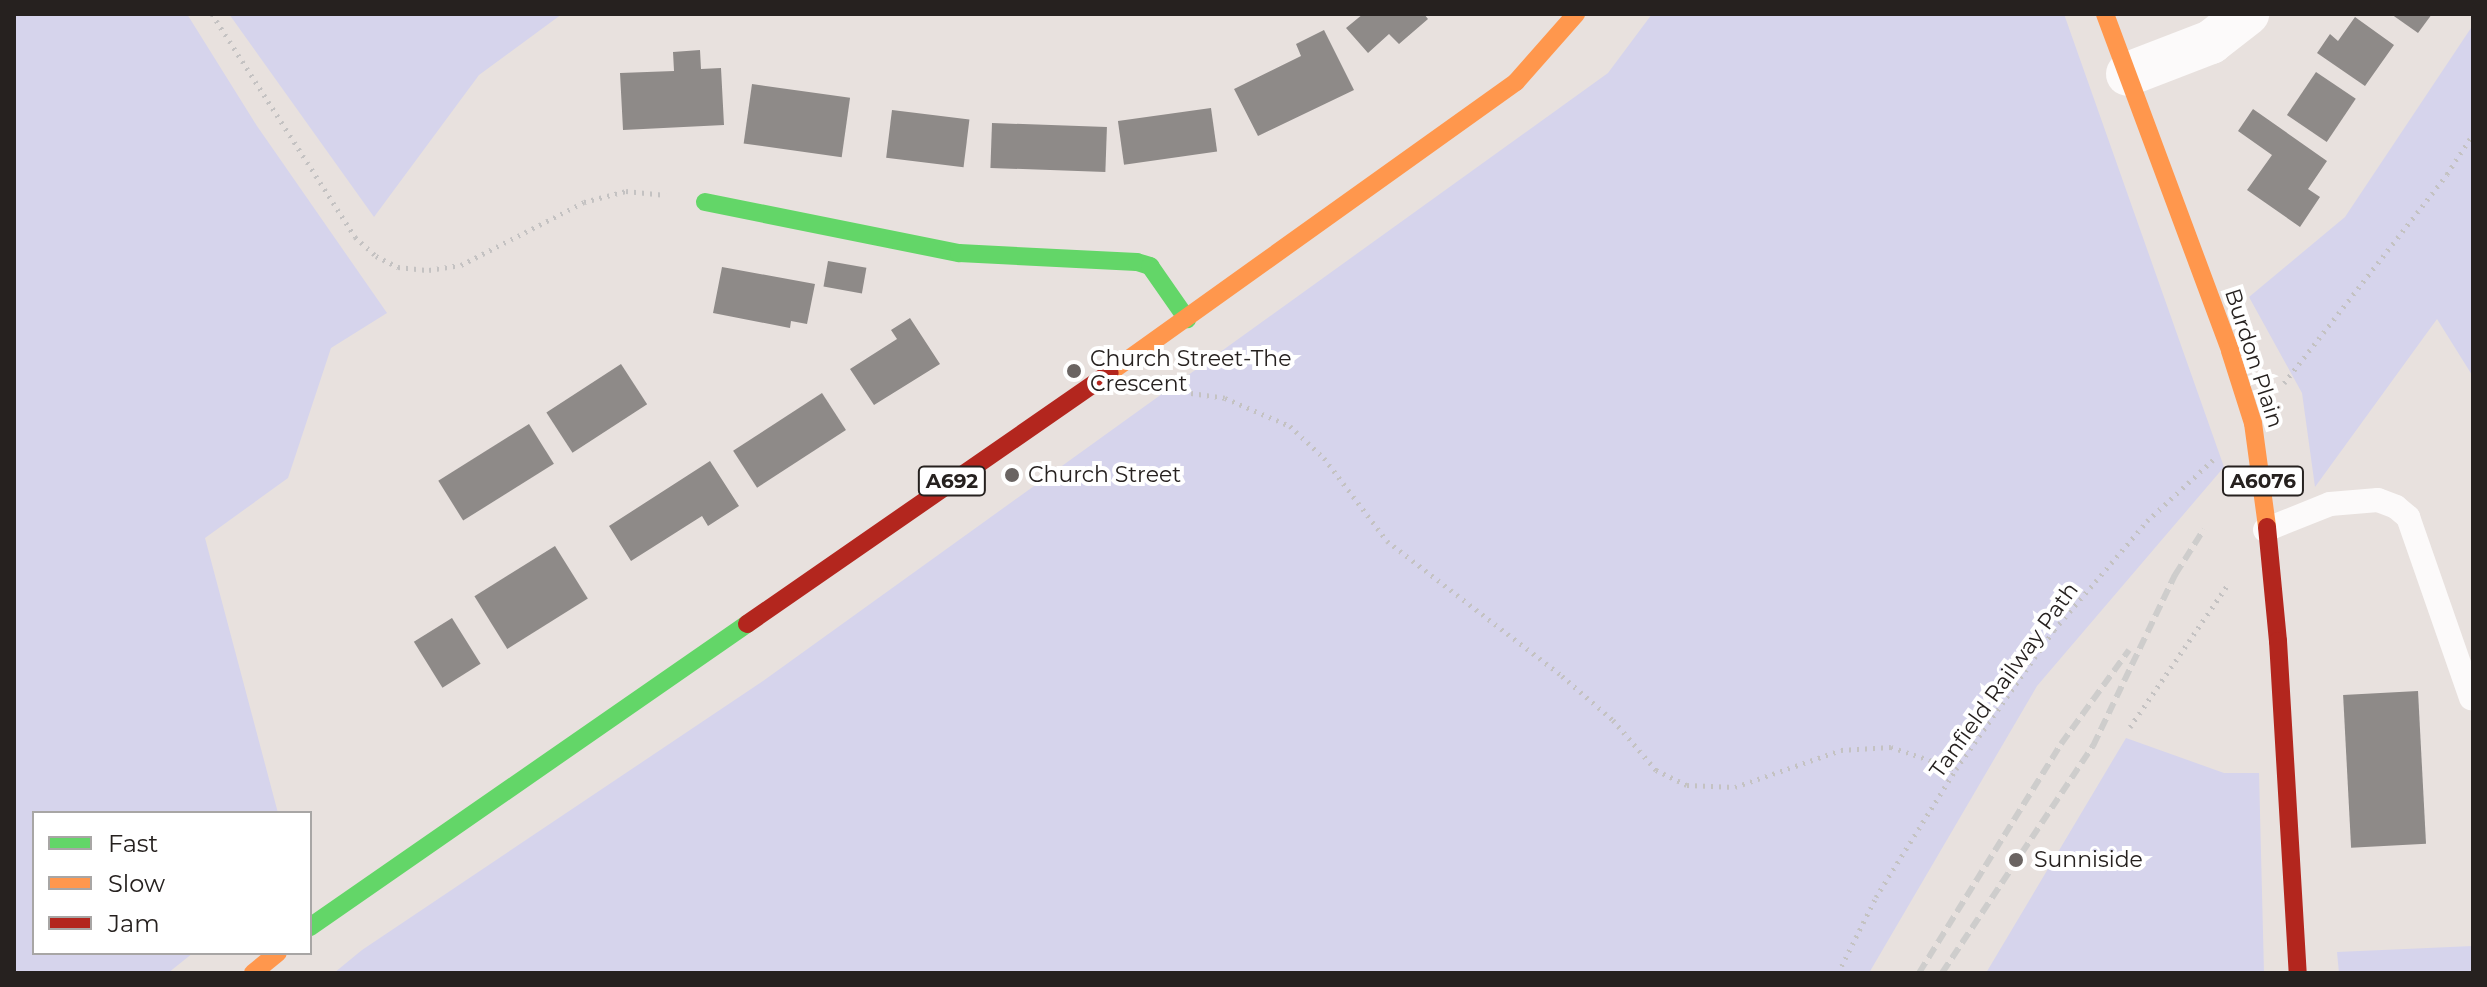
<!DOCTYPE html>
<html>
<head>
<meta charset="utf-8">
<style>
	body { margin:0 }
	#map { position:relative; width:2487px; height:987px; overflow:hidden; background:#e8e1de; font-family:Montserrat,sans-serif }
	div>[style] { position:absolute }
	.green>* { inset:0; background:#d6d4ec }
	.building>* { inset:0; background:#8e8a88; transform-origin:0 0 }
	.path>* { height:5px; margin-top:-2.5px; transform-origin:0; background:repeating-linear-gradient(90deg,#c4c2c2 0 2px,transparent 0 8px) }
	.lane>* { height:24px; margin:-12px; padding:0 12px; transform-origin:12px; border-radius:12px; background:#fcfafa }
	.street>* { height:44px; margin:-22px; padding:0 22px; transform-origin:22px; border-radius:22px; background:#fcfafa }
	.fast>* { height:18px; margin:-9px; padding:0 9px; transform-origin:9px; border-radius:9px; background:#63d668 }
	.slow>* { height:18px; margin:-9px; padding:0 9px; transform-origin:9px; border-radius:9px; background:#ff974d }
	.jam>* { height:18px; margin:-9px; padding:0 9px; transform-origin:9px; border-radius:9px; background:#b3261e }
	.rail>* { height:6px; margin-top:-3px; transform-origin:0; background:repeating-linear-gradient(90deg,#cecdcc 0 12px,transparent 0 18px) }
	.dots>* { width:22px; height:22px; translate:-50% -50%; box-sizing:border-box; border:4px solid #fff; border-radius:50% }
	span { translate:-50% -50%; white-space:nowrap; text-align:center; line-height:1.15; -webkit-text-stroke:8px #fff; paint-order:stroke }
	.shield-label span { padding:2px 6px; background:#fff; border:2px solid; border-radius:6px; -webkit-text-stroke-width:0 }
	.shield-label { font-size:20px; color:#26211f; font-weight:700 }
	.poi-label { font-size:22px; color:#26211f }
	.left { translate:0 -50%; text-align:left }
	.street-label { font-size:22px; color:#26211f }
	.frame { position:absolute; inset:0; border:16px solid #26211f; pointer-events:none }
	.legend { position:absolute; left:32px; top:811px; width:280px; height:144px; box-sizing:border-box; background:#fff; border:2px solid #a8a6a5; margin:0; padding:10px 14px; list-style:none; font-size:24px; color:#26211f }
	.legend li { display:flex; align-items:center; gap:16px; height:40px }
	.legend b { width:40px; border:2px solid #a8a6a5 }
</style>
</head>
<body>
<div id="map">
	<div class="green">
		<i style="clip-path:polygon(14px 14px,187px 14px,257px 126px,387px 313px,331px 348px,288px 478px,205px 538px,278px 813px,34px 813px,34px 953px,193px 953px,168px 973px,14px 973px)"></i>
		<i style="clip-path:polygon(229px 14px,562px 14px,479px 75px,374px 217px)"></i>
		<i style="clip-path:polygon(1652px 14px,2064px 14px,2224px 467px,2037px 686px,1869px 973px,334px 973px,362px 950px,763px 681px,1608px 73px)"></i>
		<i style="clip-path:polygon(2473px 25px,2473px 389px,2472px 375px,2437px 319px,2315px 487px,2302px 393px,2249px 297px,2345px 217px)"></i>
		<i style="clip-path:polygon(2126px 738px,2224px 773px,2259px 773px,2264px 973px,1986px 973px)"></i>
		<i style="clip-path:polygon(2473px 946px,2473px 973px,2339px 973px,2337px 952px)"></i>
	</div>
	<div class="building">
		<i style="clip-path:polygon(1363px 14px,1424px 14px,1428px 19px,1399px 44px,1389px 34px,1368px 53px,1346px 28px)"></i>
		<i style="clip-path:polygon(2391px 14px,2432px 14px,2418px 33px)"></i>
		<i style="clip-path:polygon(2355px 17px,2394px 45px,2365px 86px,2317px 53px,2330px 34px,2338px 41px)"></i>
		<i style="clip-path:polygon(1324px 30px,1354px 90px,1258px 136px,1234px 89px,1301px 56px,1296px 44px)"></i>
		<i style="clip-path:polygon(700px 50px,701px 69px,721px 68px,724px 125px,623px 130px,620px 73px,674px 71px,673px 52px)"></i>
		<i style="left:2316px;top:72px;width:48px;height:52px;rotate:34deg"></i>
		<i style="left:752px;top:84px;width:99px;height:60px;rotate:8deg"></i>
		<i style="left:1211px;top:108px;width:44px;height:94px;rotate:82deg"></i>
		<i style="clip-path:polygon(2253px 109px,2327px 161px,2308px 189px,2320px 197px,2300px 227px,2247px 190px,2272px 155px,2238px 131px)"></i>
		<i style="left:892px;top:110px;width:78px;height:48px;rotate:7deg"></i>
		<i style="left:992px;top:123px;width:115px;height:45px;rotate:2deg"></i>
		<i style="left:828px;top:261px;width:39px;height:26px;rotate:10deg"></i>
		<i style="clip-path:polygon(722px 267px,815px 284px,807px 324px,791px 321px,790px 328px,713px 313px)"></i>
		<i style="clip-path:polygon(910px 318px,940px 364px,874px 405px,850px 369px,897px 339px,891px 330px)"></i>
		<i style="left:621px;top:364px;width:48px;height:89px;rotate:57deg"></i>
		<i style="left:822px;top:393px;width:44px;height:106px;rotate:57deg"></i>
		<i style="left:529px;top:424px;width:47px;height:107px;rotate:58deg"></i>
		<i style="clip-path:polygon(710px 461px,739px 506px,708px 526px,702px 516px,631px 561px,609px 526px)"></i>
		<i style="left:555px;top:546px;width:62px;height:95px;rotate:58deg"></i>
		<i style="left:452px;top:618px;width:54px;height:45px;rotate:58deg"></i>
		<i style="left:2418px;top:691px;width:153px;height:75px;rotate:87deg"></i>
	</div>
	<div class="path">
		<i style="left:212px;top:14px;width:265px;rotate:57.3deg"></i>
		<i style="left:355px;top:237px;width:28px;rotate:42deg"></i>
		<i style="left:376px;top:256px;width:25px;rotate:27deg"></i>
		<i style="left:398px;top:267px;width:31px;rotate:6deg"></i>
		<i style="left:429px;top:270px;width:32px;rotate:-9deg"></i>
		<i style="left:461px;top:265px;width:138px;rotate:-27.1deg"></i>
		<i style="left:584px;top:202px;width:43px;rotate:-14.7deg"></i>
		<i style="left:626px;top:191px;width:40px;rotate:5.7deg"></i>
		<i style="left:1172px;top:378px;width:24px;rotate:38deg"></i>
		<i style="left:1191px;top:393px;width:34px;rotate:8deg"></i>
		<i style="left:1225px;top:398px;width:71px;rotate:23.3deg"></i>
		<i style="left:1290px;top:426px;width:47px;rotate:43.3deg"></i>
		<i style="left:1324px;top:458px;width:104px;rotate:52.8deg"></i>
		<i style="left:1387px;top:541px;width:221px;rotate:37.6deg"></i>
		<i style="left:1562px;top:676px;width:67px;rotate:40.8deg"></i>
		<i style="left:1613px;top:720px;width:66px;rotate:49.3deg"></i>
		<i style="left:1656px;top:770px;width:34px;rotate:26deg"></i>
		<i style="left:1687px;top:785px;width:48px;rotate:2.4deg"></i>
		<i style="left:1735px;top:787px;width:112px;rotate:-19.2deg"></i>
		<i style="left:1841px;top:750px;width:50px;rotate:-3.4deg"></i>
		<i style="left:1891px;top:747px;width:69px;rotate:18.7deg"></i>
		<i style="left:2284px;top:383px;width:265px;rotate:-52deg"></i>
		<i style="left:2447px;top:174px;width:48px;rotate:-57deg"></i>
		<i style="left:2130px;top:727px;width:175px;rotate:-55.5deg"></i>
		<i style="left:1838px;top:973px;width:85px;rotate:-63.4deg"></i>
		<i style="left:1876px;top:897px;width:151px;rotate:-58deg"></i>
		<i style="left:1956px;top:769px;width:170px;rotate:-54.8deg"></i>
		<i style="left:2054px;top:630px;width:143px;rotate:-49.5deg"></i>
		<i style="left:2147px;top:521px;width:94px;rotate:-42.8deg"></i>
	</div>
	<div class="lane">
		<i style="left:2265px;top:530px;width:70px;rotate:-21.8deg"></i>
		<i style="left:2330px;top:504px;width:48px;rotate:-4.8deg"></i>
		<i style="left:2378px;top:500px;width:19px;rotate:21deg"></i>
		<i style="left:2396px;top:507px;width:16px;rotate:40deg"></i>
		<i style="left:2408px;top:517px;width:192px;rotate:70.8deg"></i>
	</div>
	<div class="street">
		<i style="left:2128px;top:74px;width:89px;rotate:-21.1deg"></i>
		<i style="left:2211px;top:42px;width:46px;rotate:-37.9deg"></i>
	</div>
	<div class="fast">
		<i style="left:705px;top:202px;width:259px;rotate:11.4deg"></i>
		<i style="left:959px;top:253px;width:178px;rotate:2.9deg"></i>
		<i style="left:1137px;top:262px;width:14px;rotate:17deg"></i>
		<i style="left:1150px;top:266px;width:65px;rotate:55.1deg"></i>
		<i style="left:310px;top:927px;width:532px;rotate:-34.74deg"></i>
	</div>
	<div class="slow">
		<i style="left:2105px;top:14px;width:359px;rotate:69.6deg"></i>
		<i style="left:2230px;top:351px;width:76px;rotate:72.3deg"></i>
		<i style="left:2253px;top:423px;width:105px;rotate:82.3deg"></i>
		<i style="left:1109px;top:373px;width:500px;rotate:-35.56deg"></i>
		<i style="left:1516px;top:82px;width:91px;rotate:-48.6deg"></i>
		<i style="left:253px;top:973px;width:32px;rotate:-39deg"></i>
	</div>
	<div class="jam">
		<i style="left:2267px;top:527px;width:115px;rotate:84.5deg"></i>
		<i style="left:2278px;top:641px;width:333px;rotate:86.6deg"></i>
		<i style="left:747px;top:624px;width:441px;rotate:-34.7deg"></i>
	</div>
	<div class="rail">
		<i style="left:1919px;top:973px;width:269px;rotate:-58.2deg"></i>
		<i style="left:2061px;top:744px;width:116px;rotate:-54.1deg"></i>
		<i style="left:1942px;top:973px;width:273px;rotate:-56.4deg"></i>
		<i style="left:2093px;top:746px;width:190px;rotate:-64.4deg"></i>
		<i style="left:2175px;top:575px;width:54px;rotate:-57.8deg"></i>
	</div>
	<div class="dots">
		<i style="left:1074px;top:371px;background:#6a6462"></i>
		<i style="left:1012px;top:475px;background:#6a6462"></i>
		<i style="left:2016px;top:860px;background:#6a6462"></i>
	</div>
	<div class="shield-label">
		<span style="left:952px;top:481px">A692</span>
		<span style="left:2263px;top:481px">A6076</span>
	</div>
	<div class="poi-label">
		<span class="left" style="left:1090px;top:371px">Church Street-The<br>Crescent</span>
		<span class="left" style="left:1028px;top:475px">Church Street</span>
		<span class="left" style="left:2034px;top:860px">Sunniside</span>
	</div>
	<div class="street-label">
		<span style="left:2254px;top:358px;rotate:72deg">Burdon Plain</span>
		<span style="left:2004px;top:680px;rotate:-54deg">Tanfield Railway Path</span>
	</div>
	<div class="frame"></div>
	<ul class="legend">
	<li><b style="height:10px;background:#63d668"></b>Fast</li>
	<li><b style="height:10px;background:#ff974d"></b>Slow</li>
	<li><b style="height:10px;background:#b3261e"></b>Jam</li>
	</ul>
</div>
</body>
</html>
